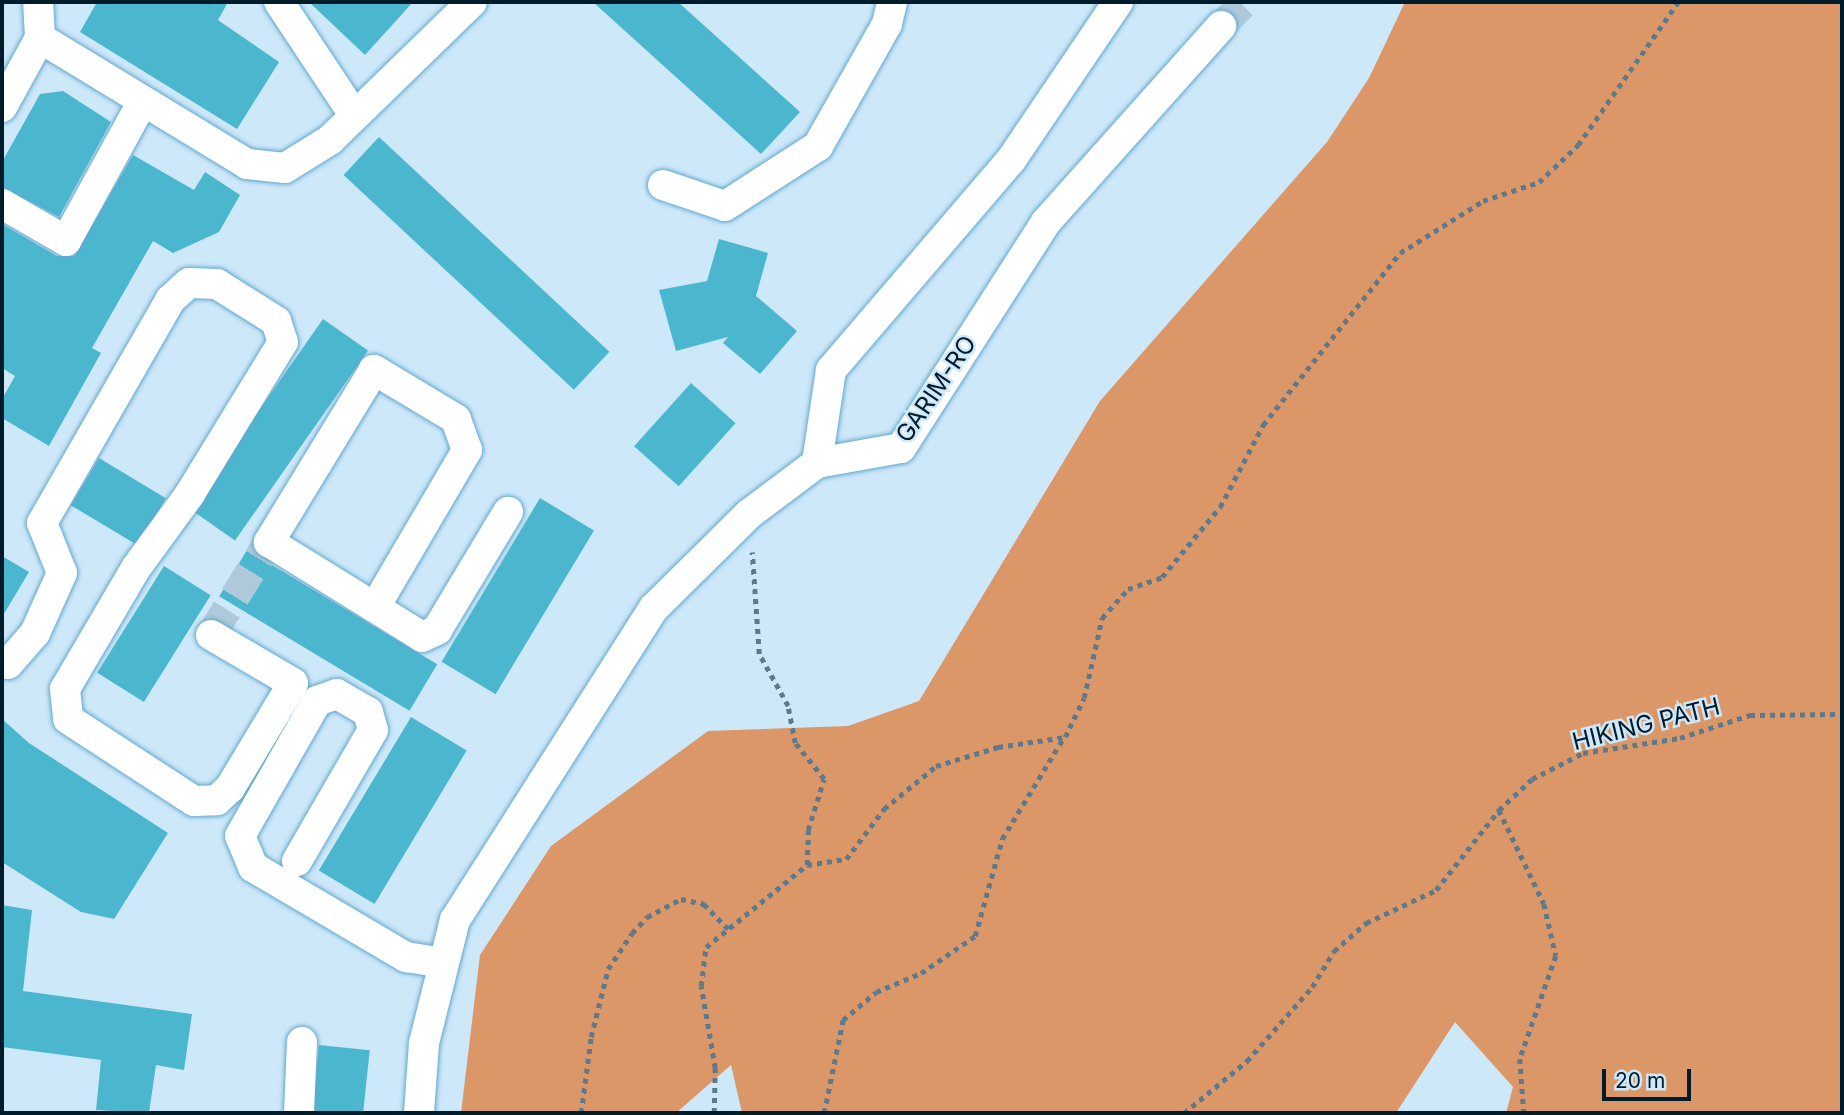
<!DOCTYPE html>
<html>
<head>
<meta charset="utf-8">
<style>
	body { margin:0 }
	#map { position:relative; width:1844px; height:1115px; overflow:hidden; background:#cde8f9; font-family:Inter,sans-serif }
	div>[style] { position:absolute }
	.forest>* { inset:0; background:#dc9768 }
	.building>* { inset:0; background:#4bb7cf; transform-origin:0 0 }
	.minor-tunnel>* { height:30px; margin-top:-15px; transform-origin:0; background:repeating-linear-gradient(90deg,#aec9da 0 30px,transparent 0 45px) }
	.path>* { height:4.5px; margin-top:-2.25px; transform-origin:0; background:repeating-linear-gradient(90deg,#5e7989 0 5px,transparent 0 10px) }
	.roads { filter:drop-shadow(0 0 2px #62a8cf) drop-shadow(0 0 2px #62a8cf) }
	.minor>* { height:30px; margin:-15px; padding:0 15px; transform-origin:15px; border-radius:15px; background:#fff }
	span { translate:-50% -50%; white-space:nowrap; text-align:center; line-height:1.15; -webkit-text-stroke:5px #cde8f9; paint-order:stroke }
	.street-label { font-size:24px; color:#001b2a }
	.frame { position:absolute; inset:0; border:4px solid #001b2a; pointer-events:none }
	.scale { position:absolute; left:1602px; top:1069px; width:89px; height:32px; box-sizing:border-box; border:4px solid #001b2a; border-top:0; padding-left:9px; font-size:21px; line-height:24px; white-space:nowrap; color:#001b2a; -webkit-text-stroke:5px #cde8f9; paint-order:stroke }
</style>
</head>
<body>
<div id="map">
	<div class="forest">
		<i style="clip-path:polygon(1405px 2px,1842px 2px,1842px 1113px,1506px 1113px,1513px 1087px,1455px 1022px,1396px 1113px,742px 1113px,731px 1065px,676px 1113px,461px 1113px,480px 955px,551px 846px,708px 731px,848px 726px,919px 701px,1100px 401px,1327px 142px,1369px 78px)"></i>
	</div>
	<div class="building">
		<i style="clip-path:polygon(97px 2px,228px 2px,218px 20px,279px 62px,237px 129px,80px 32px)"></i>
		<i style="clip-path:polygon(309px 2px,413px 2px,365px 55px)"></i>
		<i style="clip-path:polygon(593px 2px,678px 2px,800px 112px,761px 154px)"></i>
		<i style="clip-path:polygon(63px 91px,111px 122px,59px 217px,2px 187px,2px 162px,40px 94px)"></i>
		<i style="left:379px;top:137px;width:315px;height:52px;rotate:43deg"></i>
		<i style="clip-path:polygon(133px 155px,194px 190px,205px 172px,240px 195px,219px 232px,173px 253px,153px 241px,92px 348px,101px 353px,49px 446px,2px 418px,2px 399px,15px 376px,2px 368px,2px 224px,57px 256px,74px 256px)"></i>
		<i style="clip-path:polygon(719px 239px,768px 253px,756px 296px,797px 331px,760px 374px,723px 343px,728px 337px,676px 351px,659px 290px,707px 281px)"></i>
		<i style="left:323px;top:319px;width:55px;height:232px;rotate:35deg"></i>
		<i style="left:691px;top:383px;width:60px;height:85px;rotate:42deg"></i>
		<i style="left:99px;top:458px;width:78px;height:55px;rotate:31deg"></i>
		<i style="left:540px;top:498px;width:63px;height:191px;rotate:31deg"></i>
		<i style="left:247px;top:550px;width:222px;height:54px;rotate:31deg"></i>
		<i style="clip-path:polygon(2px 556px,29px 572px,2px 617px)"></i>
		<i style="left:164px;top:566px;width:55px;height:126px;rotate:32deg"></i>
		<i style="left:411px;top:717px;width:65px;height:179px;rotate:31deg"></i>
		<i style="clip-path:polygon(2px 719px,29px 743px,168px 833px,114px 919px,81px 912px,2px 862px)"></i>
		<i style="clip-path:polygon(2px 905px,32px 910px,23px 991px,192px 1014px,184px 1070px,156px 1065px,149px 1113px,96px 1110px,101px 1060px,2px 1047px)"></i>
		<i style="left:319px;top:1045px;width:51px;height:68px;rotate:6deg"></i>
	</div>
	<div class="minor-tunnel">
		<i style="left:1221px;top:26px;width:34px;rotate:-45deg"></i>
		<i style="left:211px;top:635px;width:110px;rotate:-58.1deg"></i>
	</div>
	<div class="path">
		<i style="left:1499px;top:810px;width:104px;rotate:64.4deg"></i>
		<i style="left:1544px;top:904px;width:53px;rotate:77deg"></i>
		<i style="left:1556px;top:956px;width:109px;rotate:109.3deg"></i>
		<i style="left:1520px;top:1059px;width:54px;rotate:85.8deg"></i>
		<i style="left:807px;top:865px;width:39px;rotate:-9deg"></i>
		<i style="left:846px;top:859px;width:63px;rotate:-52.8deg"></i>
		<i style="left:884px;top:809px;width:67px;rotate:-39.6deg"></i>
		<i style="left:936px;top:766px;width:65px;rotate:-17deg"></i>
		<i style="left:998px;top:747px;width:68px;rotate:-8.5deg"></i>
		<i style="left:1065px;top:737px;width:43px;rotate:-64deg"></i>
		<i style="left:1084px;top:698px;width:82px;rotate:-77.3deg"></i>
		<i style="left:1102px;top:618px;width:39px;rotate:-48deg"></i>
		<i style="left:1128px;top:589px;width:36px;rotate:-19deg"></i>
		<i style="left:1162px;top:577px;width:91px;rotate:-50.4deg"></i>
		<i style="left:1220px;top:507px;width:93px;rotate:-62.3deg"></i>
		<i style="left:1263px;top:425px;width:220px;rotate:-51.5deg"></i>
		<i style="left:1400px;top:253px;width:98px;rotate:-32.1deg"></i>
		<i style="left:1483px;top:201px;width:59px;rotate:-18.7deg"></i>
		<i style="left:1539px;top:182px;width:54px;rotate:-43.5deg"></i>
		<i style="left:1578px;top:145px;width:174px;rotate:-55deg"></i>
		<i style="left:581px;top:1113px;width:77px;rotate:-82.5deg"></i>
		<i style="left:591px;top:1037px;width:70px;rotate:-76deg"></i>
		<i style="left:608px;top:969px;width:43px;rotate:-56.3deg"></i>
		<i style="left:632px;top:933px;width:22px;rotate:-47deg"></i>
		<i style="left:647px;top:917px;width:38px;rotate:-28deg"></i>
		<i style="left:681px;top:899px;width:24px;rotate:12deg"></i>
		<i style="left:704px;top:904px;width:35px;rotate:46deg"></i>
		<i style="left:714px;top:1113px;width:45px;rotate:-88.7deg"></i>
		<i style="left:715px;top:1068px;width:83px;rotate:-99.7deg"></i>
		<i style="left:701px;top:986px;width:39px;rotate:-83deg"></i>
		<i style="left:706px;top:947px;width:130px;rotate:-39.1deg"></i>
		<i style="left:807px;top:865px;width:35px;rotate:-88deg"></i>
		<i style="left:808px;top:830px;width:53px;rotate:-72.6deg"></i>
		<i style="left:824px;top:779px;width:46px;rotate:-128.9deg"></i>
		<i style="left:795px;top:743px;width:38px;rotate:-101deg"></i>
		<i style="left:788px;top:706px;width:60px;rotate:-119.1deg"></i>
		<i style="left:759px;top:654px;width:102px;rotate:-93.9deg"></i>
		<i style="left:824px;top:1113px;width:95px;rotate:-78.5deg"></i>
		<i style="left:843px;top:1020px;width:43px;rotate:-40.3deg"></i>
		<i style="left:876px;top:992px;width:49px;rotate:-22.9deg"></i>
		<i style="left:921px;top:973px;width:65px;rotate:-34.4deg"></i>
		<i style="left:975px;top:936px;width:101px;rotate:-74.4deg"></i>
		<i style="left:1002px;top:839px;width:119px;rotate:-58.7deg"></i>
		<i style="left:1184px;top:1113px;width:82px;rotate:-39.5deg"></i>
		<i style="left:1247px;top:1061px;width:98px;rotate:-48.7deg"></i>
		<i style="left:1312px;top:987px;width:42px;rotate:-58.6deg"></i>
		<i style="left:1334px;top:951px;width:43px;rotate:-41.2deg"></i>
		<i style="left:1366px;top:923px;width:77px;rotate:-25.2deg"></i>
		<i style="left:1436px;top:890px;width:102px;rotate:-51.8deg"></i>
		<i style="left:1499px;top:810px;width:45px;rotate:-43.2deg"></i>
		<i style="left:1532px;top:779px;width:57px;rotate:-27deg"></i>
		<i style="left:1583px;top:753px;width:98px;rotate:-8.8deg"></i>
		<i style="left:1680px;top:738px;width:74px;rotate:-18.2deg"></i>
		<i style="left:1750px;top:715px;width:92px;rotate:-0.6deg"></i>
	</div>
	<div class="roads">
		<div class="minor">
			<i style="left:279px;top:2px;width:136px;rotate:56.4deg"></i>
			<i style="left:1118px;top:2px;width:191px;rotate:124.1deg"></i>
			<i style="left:1011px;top:160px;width:277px;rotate:130.6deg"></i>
			<i style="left:831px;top:370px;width:94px;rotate:98.6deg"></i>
			<i style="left:817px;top:463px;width:85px;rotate:-10.1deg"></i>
			<i style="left:901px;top:448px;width:269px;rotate:-57.3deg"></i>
			<i style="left:1046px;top:222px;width:263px;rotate:-48.2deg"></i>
			<i style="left:40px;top:38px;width:242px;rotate:31.3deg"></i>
			<i style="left:247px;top:164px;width:38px;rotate:6deg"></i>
			<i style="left:285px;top:168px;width:53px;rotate:-31.9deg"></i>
			<i style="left:330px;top:140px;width:198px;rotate:-44.2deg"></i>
			<i style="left:2px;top:107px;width:79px;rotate:-61.2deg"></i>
			<i style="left:40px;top:38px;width:36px;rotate:-93deg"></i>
			<i style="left:663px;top:185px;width:65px;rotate:18.7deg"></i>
			<i style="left:725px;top:206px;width:111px;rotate:-32.8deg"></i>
			<i style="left:818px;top:146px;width:140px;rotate:-60.5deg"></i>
			<i style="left:887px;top:24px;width:23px;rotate:-77deg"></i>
			<i style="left:2px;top:204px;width:74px;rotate:30deg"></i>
			<i style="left:66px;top:241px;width:158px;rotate:-61.2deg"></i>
			<i style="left:375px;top:607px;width:182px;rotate:-59.6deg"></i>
			<i style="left:467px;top:450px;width:33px;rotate:-110deg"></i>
			<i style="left:456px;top:419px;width:96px;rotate:-149.1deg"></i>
			<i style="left:374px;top:370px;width:202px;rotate:121.4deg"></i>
			<i style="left:269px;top:542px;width:180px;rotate:31.8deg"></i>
			<i style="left:422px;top:637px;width:17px;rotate:-25deg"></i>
			<i style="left:437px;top:630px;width:138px;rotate:-59deg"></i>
			<i style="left:2px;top:663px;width:6px;rotate:9deg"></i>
			<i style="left:8px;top:664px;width:41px;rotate:-48.9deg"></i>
			<i style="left:35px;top:633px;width:66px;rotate:-65.8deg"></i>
			<i style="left:62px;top:573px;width:54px;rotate:-111.8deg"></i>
			<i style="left:42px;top:523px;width:257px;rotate:-60.1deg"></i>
			<i style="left:170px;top:300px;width:25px;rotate:-42deg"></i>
			<i style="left:189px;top:283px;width:28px;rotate:2deg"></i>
			<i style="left:217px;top:284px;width:70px;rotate:32.1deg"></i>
			<i style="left:276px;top:321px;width:22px;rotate:72deg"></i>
			<i style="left:283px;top:342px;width:178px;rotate:121.5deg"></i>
			<i style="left:190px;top:494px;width:92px;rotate:126.1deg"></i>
			<i style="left:136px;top:568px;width:140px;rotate:120.4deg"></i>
			<i style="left:65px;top:689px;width:30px;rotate:84deg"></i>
			<i style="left:68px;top:719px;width:150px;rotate:33.1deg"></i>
			<i style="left:194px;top:801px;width:23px;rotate:-2deg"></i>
			<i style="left:217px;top:800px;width:18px;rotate:-43deg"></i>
			<i style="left:230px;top:788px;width:122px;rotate:-59deg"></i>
			<i style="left:293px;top:683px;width:95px;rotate:-149.7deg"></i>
			<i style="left:297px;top:861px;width:151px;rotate:-59.9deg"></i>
			<i style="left:373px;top:730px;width:19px;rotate:-106deg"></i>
			<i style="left:368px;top:712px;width:36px;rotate:-150deg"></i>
			<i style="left:337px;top:694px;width:21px;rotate:161deg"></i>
			<i style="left:317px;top:701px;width:155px;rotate:119.7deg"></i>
			<i style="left:240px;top:836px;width:34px;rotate:67deg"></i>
			<i style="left:253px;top:867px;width:178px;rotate:30.5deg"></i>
			<i style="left:406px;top:957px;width:36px;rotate:9deg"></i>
			<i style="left:299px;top:1113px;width:71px;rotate:-87.6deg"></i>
			<i style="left:419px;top:1113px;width:70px;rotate:-85.9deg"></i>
			<i style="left:424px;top:1043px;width:127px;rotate:-75.9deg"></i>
			<i style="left:455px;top:920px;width:370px;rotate:-57.5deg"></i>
			<i style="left:654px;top:608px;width:134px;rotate:-44.7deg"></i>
			<i style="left:749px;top:514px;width:85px;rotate:-36.9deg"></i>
		</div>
	</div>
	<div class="street-label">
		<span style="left:936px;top:389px;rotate:-56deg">GARIM-RO</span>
		<span style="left:1646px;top:724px;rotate:-14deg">HIKING PATH</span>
	</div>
	<div class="frame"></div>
	<div class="scale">20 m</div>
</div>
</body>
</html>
